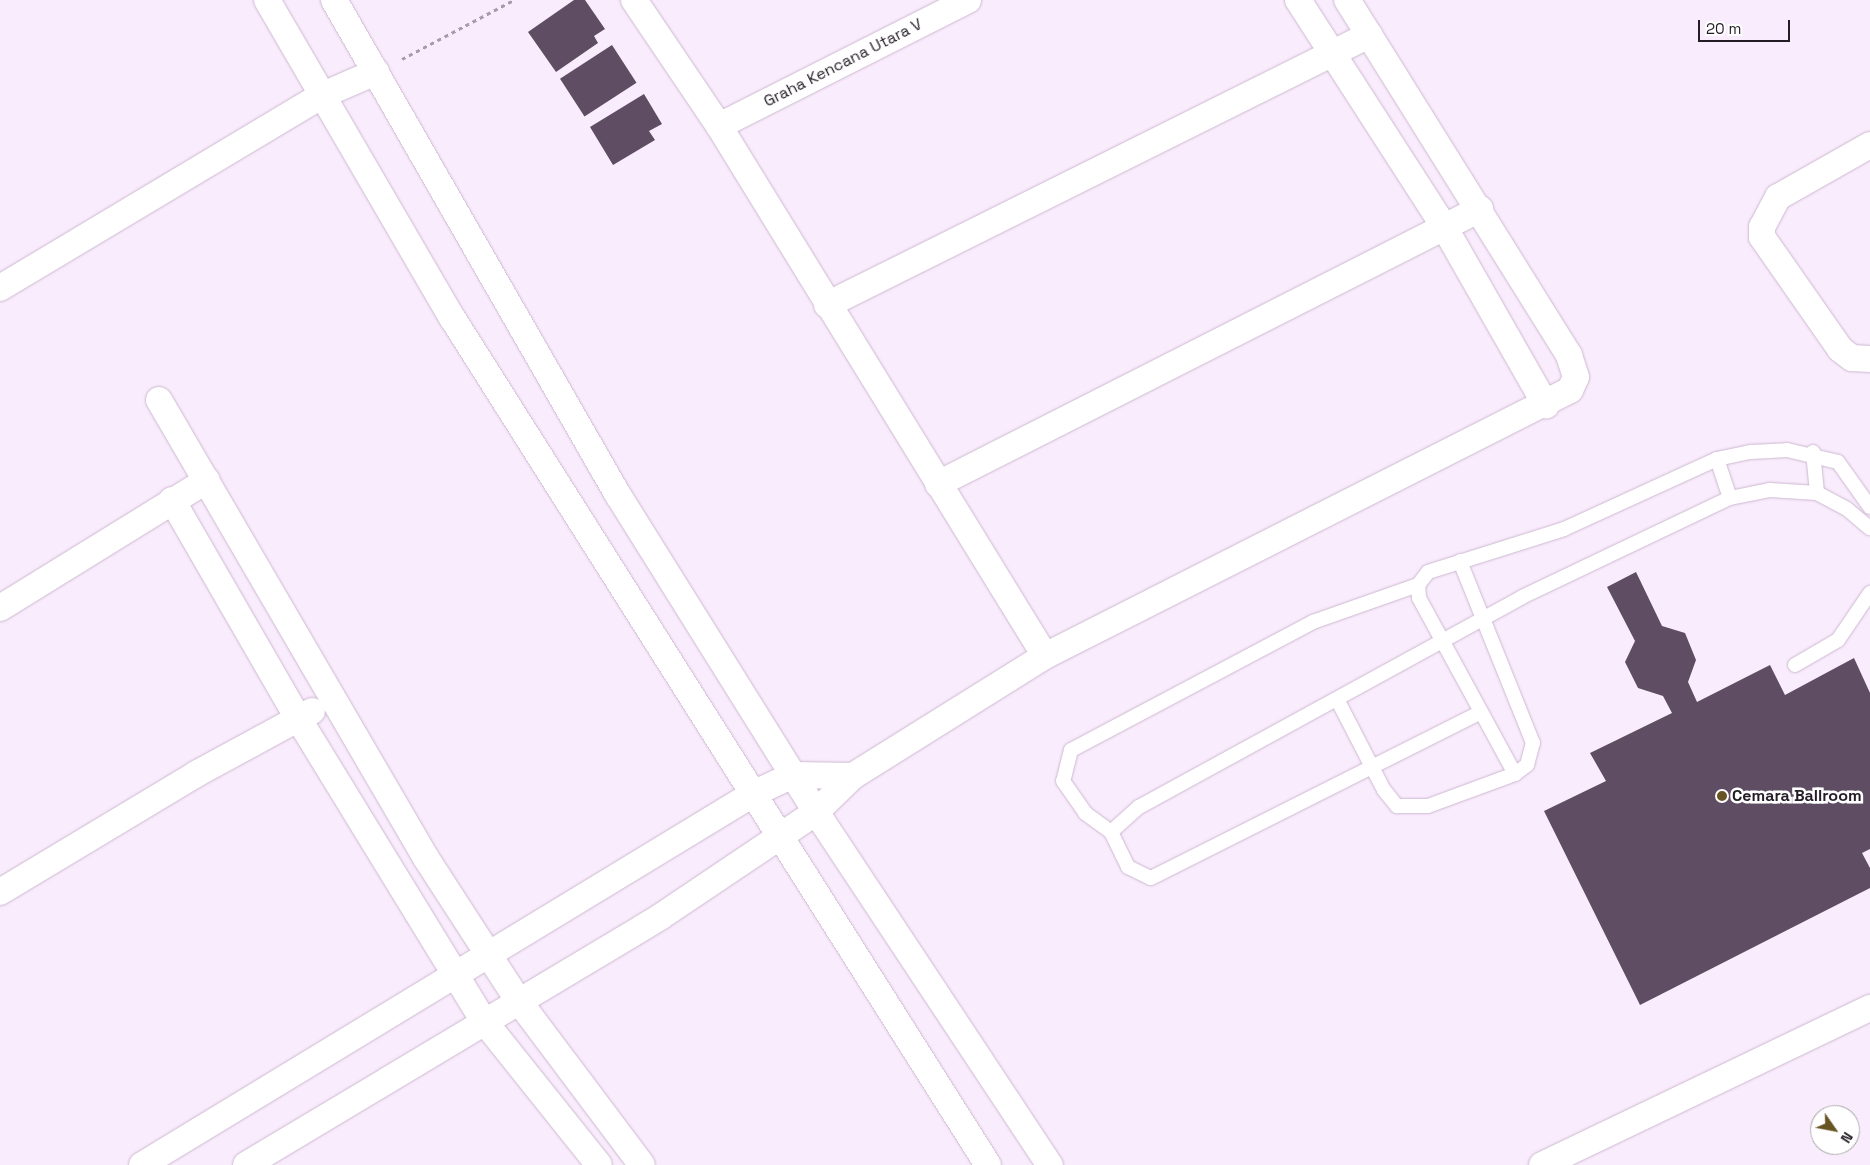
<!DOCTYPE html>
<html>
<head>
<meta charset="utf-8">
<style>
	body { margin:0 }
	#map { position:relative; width:1870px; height:1165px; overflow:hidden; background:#f9ecfc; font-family:"Space Grotesk",sans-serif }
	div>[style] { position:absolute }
	.building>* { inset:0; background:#5f4d63; transform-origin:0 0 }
	.path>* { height:3px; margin-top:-1.5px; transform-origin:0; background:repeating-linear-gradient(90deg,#a69ba9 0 4px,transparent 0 8px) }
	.roads { filter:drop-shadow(0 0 1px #cdb8d1) drop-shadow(0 0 1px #cdb8d1) }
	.service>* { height:14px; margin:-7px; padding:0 7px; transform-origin:7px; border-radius:7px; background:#fff }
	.minor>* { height:26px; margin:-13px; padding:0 13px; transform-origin:13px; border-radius:13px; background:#fff }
	.dots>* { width:14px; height:14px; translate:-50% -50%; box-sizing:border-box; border:2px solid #fff; border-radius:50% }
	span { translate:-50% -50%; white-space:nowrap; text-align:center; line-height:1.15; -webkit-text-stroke:5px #fff; paint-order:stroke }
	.street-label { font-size:16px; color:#241d26 }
	.poi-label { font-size:16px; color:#241d26; font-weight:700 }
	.left { translate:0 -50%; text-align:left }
	.north { position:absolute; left:1810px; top:1105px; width:50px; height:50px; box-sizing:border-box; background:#fff; border:1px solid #a7a5a8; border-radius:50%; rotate:123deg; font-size:14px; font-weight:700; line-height:20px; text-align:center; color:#241d26 }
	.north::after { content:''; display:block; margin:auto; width:18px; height:22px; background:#685423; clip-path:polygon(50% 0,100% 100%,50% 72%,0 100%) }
	.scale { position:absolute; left:1698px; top:20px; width:92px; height:22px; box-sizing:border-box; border:2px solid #241d26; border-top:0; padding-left:6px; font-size:15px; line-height:18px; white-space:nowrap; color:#241d26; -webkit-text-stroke:4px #fff; paint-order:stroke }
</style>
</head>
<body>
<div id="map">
	<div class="building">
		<i style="clip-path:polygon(574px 0,585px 0,605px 29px,594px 36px,598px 43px,556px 72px,528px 32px)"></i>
		<i style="left:612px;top:45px;width:45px;height:62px;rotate:57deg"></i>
		<i style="clip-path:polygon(644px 94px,662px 124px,649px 131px,655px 140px,613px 165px,590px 127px)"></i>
		<i style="clip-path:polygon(1636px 572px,1662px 626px,1685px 633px,1696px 660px,1688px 682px,1697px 702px,1770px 665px,1785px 695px,1854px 658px,1870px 693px,1870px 849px,1862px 853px,1870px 868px,1870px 888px,1640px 1005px,1544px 811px,1606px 781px,1590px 753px,1672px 713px,1663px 696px,1638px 688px,1625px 662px,1635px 641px,1607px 587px)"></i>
	</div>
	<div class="path">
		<i style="left:402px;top:59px;width:127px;rotate:-27.8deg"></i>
	</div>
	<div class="roads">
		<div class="service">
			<i style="left:1813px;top:452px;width:41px;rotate:84.4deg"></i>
			<i style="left:1717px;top:459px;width:41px;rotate:71.6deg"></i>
			<i style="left:1418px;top:585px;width:111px;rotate:160.6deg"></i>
			<i style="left:1313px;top:622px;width:274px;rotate:152.1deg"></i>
			<i style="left:1071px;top:750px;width:32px;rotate:104deg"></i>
			<i style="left:1063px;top:781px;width:39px;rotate:55deg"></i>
			<i style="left:1085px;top:813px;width:32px;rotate:36deg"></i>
			<i style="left:1111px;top:832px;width:39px;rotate:64deg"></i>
			<i style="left:1128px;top:867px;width:25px;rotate:26deg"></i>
			<i style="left:1151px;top:878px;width:369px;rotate:-26.7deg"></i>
			<i style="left:1795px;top:665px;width:50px;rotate:-30.2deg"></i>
			<i style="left:1838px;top:640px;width:57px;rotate:-55.8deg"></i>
			<i style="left:1338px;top:701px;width:100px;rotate:62.7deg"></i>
			<i style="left:1384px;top:790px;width:21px;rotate:51deg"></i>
			<i style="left:1397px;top:806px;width:31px"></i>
			<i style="left:1428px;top:806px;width:93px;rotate:-20.2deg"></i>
			<i style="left:1515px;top:774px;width:15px;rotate:-37deg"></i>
			<i style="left:1527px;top:765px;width:23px;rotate:-75deg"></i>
			<i style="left:1533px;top:743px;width:196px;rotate:-111.9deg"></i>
			<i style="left:1515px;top:774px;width:200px;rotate:-118.6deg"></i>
			<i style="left:1419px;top:598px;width:13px;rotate:-94deg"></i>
			<i style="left:1418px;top:585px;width:16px;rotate:-52deg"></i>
			<i style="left:1428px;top:572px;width:143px;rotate:-17.5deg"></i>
			<i style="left:1564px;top:529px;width:168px;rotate:-24.6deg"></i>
			<i style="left:1717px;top:459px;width:35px;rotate:-12deg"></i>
			<i style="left:1751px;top:452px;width:36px;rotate:-3deg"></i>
			<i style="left:1787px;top:450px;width:52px;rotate:13.2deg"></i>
			<i style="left:1838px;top:462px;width:55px;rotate:54.6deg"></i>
			<i style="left:1111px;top:832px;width:38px;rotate:-42deg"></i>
			<i style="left:1139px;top:807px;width:437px;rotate:-28.7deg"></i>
			<i style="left:1522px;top:597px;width:230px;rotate:-25.5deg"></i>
			<i style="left:1730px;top:498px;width:41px;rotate:-11.3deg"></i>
			<i style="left:1770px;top:490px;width:47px;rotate:3.7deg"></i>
			<i style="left:1817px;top:493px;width:34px;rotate:28deg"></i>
			<i style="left:1847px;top:509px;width:30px;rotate:40deg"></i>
		</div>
		<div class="minor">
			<i style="left:267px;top:0;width:369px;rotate:59.8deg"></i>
			<i style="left:453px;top:319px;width:1001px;rotate:57.69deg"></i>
			<i style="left:334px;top:0;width:571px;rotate:60.16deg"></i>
			<i style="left:618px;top:495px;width:374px;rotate:58deg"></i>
			<i style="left:816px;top:812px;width:424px;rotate:56.5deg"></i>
			<i style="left:634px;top:0;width:152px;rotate:56deg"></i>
			<i style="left:719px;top:126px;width:622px;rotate:58.4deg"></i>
			<i style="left:1298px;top:0;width:274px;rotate:57.2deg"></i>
			<i style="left:1446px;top:230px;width:202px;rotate:60.3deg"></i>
			<i style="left:719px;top:126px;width:279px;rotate:-26.8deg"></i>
			<i style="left:1870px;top:145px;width:106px;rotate:150.5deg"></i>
			<i style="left:1778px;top:197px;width:34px;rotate:118deg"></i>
			<i style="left:1762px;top:227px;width:10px;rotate:90deg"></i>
			<i style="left:1762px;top:237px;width:136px;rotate:55.1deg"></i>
			<i style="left:1840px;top:349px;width:15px;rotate:37deg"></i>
			<i style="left:1852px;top:358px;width:18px;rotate:3deg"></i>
			<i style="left:0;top:288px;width:376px;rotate:-30.9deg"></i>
			<i style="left:323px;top:95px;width:58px;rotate:-23.5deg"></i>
			<i style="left:827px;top:305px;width:606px;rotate:-26.48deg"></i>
			<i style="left:159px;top:400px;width:530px;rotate:59.76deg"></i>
			<i style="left:426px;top:858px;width:169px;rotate:57.1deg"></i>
			<i style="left:518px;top:1000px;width:206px;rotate:53.1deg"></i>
			<i style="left:938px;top:484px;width:608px;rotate:-26.9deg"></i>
			<i style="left:172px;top:500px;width:252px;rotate:60deg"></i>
			<i style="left:298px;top:718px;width:356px;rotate:58.5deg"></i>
			<i style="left:484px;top:1021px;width:184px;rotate:51.4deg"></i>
			<i style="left:0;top:608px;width:243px;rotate:-31.7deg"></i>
			<i style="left:0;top:892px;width:229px;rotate:-31deg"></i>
			<i style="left:196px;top:774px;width:132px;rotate:-28.5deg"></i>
			<i style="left:142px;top:1165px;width:715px;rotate:-31.27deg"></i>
			<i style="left:753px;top:794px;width:44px;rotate:-25.4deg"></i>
			<i style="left:793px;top:775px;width:60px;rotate:1deg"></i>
			<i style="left:246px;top:1165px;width:483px;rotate:-30.9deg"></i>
			<i style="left:660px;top:917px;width:188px;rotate:-33.9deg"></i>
			<i style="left:816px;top:812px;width:52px;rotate:-44.2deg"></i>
			<i style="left:853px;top:776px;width:226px;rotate:-32deg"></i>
			<i style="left:1045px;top:656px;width:589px;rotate:-26.87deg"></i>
			<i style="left:1570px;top:390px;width:14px;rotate:-65deg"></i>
			<i style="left:1576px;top:377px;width:23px;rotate:-108deg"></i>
			<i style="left:1569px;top:355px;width:419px;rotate:-122deg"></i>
			<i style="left:1542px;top:1165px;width:364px;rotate:-25.6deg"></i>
		</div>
	</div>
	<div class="dots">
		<i style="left:1722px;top:796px;background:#685423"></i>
	</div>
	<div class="street-label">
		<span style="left:843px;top:63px;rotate:-27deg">Graha Kencana Utara V</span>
	</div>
	<div class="poi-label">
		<span class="left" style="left:1732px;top:796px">Cemara Ballroom</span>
	</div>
	<div class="north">N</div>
	<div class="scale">20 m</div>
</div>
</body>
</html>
